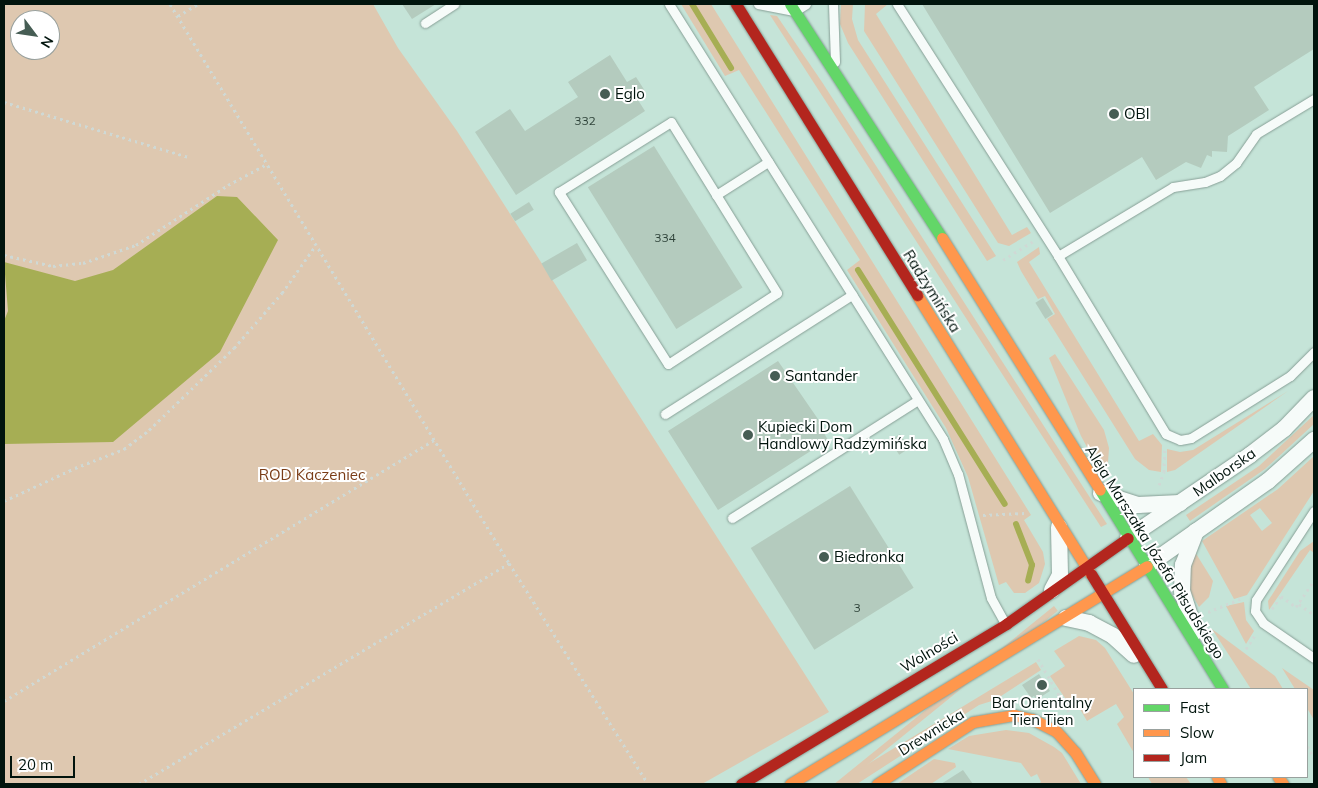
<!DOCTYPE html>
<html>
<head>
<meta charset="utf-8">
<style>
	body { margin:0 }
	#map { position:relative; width:1318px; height:788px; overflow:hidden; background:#c5e4d8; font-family:Mulish,sans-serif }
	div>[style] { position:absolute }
	.green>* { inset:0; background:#dec8b0; transform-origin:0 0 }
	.water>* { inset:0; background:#a6ae54 }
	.stream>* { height:6px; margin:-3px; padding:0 3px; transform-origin:3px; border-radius:3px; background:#a6ae54 }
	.building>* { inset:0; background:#b4cbbe; transform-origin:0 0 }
	.path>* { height:3px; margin-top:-1.5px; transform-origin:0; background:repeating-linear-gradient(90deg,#cfd9d5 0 2.5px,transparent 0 6.5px) }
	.roads { filter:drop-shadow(0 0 1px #879f96) drop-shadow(0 0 1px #879f96) }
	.lane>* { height:9px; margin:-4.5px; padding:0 4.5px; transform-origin:4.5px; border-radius:4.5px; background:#f6fbf9 }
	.street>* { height:16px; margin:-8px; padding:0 8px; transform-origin:8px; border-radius:8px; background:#f6fbf9 }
	.fast>* { height:11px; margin:-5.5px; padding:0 5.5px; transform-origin:5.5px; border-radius:5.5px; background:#63d668 }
	.slow>* { height:11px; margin:-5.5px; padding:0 5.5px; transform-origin:5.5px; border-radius:5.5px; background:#ff974d }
	.jam>* { height:11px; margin:-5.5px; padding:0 5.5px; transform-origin:5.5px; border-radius:5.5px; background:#b3261e }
	.dots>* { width:14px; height:14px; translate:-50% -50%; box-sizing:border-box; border:2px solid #fff; border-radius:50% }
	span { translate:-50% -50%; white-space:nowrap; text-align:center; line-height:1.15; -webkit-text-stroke:4px #fff; paint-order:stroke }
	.number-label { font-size:12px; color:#2f433a }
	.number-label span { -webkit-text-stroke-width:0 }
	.poi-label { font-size:15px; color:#01140d }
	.left { translate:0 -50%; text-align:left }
	.street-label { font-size:15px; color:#01140d }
	.park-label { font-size:15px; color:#7a3c16 }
	.frame { position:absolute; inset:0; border:5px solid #01140d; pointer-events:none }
	.legend { position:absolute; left:1133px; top:688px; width:175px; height:90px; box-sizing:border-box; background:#fff; border:1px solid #99a19e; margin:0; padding:6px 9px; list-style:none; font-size:15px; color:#01140d }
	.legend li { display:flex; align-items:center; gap:10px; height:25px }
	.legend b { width:25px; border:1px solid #99a19e }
	.north { position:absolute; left:10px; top:10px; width:50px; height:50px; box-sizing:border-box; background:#fff; border:1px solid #99a19e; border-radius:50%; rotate:121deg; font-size:14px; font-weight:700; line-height:20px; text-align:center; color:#01140d }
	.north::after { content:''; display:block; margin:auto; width:18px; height:22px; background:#465d54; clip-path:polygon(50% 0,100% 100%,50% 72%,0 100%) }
	.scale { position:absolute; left:10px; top:756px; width:65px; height:22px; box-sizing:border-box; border:2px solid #01140d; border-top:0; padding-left:6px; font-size:15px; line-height:18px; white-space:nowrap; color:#01140d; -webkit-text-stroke:4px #fff; paint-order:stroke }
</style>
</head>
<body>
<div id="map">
	<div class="green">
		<i style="clip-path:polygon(evenodd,4px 4px,373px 4px,398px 48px,457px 131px,829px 712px,702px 784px,4px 784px,4px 4px,20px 20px,50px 20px,50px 50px,20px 50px,20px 20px)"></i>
		<i style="clip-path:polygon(681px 4px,711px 4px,1031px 515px,1024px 520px,1043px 552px,1045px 564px,1039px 583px,1025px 593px,1014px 593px,1006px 582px,999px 585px,968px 477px,946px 428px,847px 270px,860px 260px,739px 70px,725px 76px)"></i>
		<i style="clip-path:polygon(841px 4px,853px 4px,852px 19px,858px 40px,996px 256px,987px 261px,848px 43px,840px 24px)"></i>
		<i style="clip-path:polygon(865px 4px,888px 4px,876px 14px,1012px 235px,1027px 227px,1031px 233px,1009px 246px,998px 243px,864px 31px)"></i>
		<i style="clip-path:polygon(770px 15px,777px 16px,822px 82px,1107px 524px,1101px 527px)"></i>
		<i style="clip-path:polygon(1039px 247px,1040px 254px,1029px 262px,1139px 441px,1153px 434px,1162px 445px,1161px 472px,1149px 470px,1135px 459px,1047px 319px,1055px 314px,1045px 296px,1038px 299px,1021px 271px,1017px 262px)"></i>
		<i style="clip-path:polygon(1055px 354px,1104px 430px,1109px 448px,1108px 463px,1099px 469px,1081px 436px,1049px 358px)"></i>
		<i style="clip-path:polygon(1288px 391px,1175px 470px,1167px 472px,1167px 449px,1180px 452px,1193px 450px)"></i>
		<i style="clip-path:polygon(1314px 415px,1314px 424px,1265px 469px,1190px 521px,1186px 515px,1259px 466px)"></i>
		<i style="clip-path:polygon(evenodd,1314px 456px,1314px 491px,1247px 595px,1234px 599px,1202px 541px,1278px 489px,1314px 456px,1260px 508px,1272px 523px,1262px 531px,1250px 515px,1260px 508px)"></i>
		<i style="clip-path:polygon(1314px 541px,1314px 553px,1310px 550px,1269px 610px,1268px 601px,1300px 551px)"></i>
		<i style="clip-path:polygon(1195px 552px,1213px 581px,1209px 597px,1199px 607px,1191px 593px,1188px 579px)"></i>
		<i style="clip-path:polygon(1244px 602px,1246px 620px,1254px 631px,1246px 644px,1226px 606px)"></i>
		<i style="left:1054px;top:606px;width:6px;height:343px;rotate:51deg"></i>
		<i style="clip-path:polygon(1212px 629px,1275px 676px,1283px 689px,1251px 689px)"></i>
		<i style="clip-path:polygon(1079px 636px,1096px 640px,1105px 648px,1134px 694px,1134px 753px,1117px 724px,1124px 717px,1116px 704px,1087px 721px,1077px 704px,1069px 704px,1050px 676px,1065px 666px,1054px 651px)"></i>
		<i style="clip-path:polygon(1036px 662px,1041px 670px,995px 700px,979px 705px,857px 784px,835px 784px)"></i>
		<i style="clip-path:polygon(1282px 668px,1314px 690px,1314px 720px,1307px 708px,1307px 689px,1295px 689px)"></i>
		<i style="clip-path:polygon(1006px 730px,1029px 733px,1054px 747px,1062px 753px,1081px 784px,1038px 784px,1041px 782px,1037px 774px,1031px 777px,1021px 763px,948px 749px,969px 736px)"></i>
		<i style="clip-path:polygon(934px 759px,955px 763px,956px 767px,931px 784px,897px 784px)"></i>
		<i style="clip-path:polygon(1148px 777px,1186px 777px,1191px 784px,1152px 784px)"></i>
	</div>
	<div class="water">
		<i style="clip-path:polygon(217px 196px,237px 197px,278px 240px,220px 352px,113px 442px,4px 444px,4px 321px,8px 311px,4px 262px,75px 281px,113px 270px)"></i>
	</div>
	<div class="stream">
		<i style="left:692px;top:4px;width:75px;rotate:58.6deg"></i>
		<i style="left:858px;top:270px;width:276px;rotate:57.9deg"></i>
		<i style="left:1016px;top:524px;width:44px;rotate:68.7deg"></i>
		<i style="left:1032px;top:565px;width:16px;rotate:104deg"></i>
	</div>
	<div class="building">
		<i style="clip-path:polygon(402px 4px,436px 4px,412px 19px)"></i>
		<i style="clip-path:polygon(922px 4px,1314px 4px,1314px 49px,1254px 87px,1269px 110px,1228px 136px,1227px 152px,1212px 151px,1212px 157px,1207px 155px,1201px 168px,1186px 162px,1156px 180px,1142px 157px,1050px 213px)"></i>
		<i style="clip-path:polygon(610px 55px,627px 82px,636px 77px,645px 91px,636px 97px,645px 111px,516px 195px,475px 132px,510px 109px,525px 131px,578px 97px,568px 82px)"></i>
		<i style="left:654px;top:146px;width:167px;height:78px;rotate:58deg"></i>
		<i style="left:529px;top:202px;width:9px;height:22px;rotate:58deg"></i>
		<i style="left:577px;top:243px;width:20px;height:41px;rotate:60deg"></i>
		<i style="left:1043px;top:298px;width:19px;height:9px;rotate:58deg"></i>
		<i style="clip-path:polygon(778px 361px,820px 422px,818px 423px,828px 440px,718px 510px,668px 431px)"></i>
		<i style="left:900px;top:434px;width:17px;height:12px;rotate:57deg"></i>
		<i style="left:850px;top:486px;width:120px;height:117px;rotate:58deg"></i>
		<i style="clip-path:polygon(1039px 674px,1050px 691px,1036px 700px,1034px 696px,1031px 698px,1022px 685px)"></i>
		<i style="clip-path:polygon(963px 770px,973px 784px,941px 784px)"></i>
	</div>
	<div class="path">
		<i style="left:170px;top:4px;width:654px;rotate:58.77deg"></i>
		<i style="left:509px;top:563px;width:261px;rotate:57.8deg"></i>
		<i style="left:178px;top:16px;width:23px;rotate:-31deg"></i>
		<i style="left:4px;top:102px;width:193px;rotate:16.6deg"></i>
		<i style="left:4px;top:255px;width:50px;rotate:12.7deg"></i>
		<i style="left:53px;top:266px;width:30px;rotate:-6deg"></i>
		<i style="left:83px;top:263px;width:56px;rotate:-18.8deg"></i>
		<i style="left:136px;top:245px;width:110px;rotate:-33.1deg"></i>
		<i style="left:228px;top:185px;width:44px;rotate:-28.3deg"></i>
		<i style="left:1003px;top:260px;width:36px;rotate:-32deg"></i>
		<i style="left:1159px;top:485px;width:14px;rotate:-69deg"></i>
		<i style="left:1164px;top:472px;width:23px;rotate:-88deg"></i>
		<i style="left:4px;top:501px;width:78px;rotate:-24.9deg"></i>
		<i style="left:75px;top:468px;width:53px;rotate:-21.2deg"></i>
		<i style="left:124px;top:449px;width:31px;rotate:-37deg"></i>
		<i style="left:149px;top:430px;width:118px;rotate:-44deg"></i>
		<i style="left:234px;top:348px;width:73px;rotate:-48.9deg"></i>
		<i style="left:282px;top:293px;width:59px;rotate:-54.7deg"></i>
		<i style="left:983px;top:515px;width:42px;rotate:-2.7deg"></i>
		<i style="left:1299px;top:604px;width:19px;rotate:36deg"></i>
		<i style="left:1272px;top:609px;width:16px;rotate:-55deg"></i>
		<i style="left:1281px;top:596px;width:19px;rotate:36deg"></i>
		<i style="left:1296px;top:607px;width:32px;rotate:-56deg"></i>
		<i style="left:1208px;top:612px;width:35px;rotate:-22deg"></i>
		<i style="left:1246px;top:649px;width:17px;rotate:-57deg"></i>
		<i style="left:1038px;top:659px;width:61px;rotate:59.7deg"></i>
		<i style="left:4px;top:701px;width:503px;rotate:-31.26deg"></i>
		<i style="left:1307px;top:746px;width:14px;rotate:60deg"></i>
		<i style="left:139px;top:784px;width:431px;rotate:-30.8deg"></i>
	</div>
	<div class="roads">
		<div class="lane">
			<i style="left:669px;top:4px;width:514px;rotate:57.79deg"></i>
			<i style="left:943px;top:439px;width:38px;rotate:67deg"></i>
			<i style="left:958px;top:474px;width:128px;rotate:75.1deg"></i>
			<i style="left:991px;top:598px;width:29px;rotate:61deg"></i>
			<i style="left:758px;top:4px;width:38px;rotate:11deg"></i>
			<i style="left:795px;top:11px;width:13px;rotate:-32deg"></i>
			<i style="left:833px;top:4px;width:58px;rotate:88deg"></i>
			<i style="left:897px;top:4px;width:299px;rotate:57.4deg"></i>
			<i style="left:1058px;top:256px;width:208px;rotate:58.8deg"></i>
			<i style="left:1166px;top:434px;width:15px;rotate:23deg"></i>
			<i style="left:1180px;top:440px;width:11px;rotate:-10deg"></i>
			<i style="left:1191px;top:438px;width:117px;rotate:-32.1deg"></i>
			<i style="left:1290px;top:376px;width:34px;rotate:-45deg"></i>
			<i style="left:425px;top:23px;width:35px;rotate:-33deg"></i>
			<i style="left:671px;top:122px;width:201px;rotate:58.2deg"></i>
			<i style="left:777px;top:293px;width:130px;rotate:146.9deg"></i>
			<i style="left:668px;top:364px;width:204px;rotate:-122.4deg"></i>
			<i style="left:559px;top:192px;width:132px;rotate:-32deg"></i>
			<i style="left:716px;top:195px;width:62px;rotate:-32.4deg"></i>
			<i style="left:1058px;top:256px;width:134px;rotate:-31deg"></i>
			<i style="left:1173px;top:187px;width:32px;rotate:-9deg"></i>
			<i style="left:1205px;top:182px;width:16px;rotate:-22deg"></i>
			<i style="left:1220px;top:176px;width:21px;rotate:-39deg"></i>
			<i style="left:1236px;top:163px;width:35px;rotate:-55deg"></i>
			<i style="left:1256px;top:134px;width:68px;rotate:-31.1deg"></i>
			<i style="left:665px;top:414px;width:222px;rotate:-32.5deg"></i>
			<i style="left:1314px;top:511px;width:106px;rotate:123.1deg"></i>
			<i style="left:1256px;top:600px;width:11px;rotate:95deg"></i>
			<i style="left:1255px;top:611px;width:14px;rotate:56deg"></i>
			<i style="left:1263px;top:623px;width:62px;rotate:34.5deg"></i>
			<i style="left:732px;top:518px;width:220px;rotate:-32.4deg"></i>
		</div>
		<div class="street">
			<i style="left:1101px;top:493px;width:39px;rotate:18deg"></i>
			<i style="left:1138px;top:505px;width:42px;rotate:-2.7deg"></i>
			<i style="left:1128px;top:538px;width:148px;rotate:-34.2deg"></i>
			<i style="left:1250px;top:455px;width:43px;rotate:-37.4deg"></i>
			<i style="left:1284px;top:429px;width:43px;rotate:-45.9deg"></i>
			<i style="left:1147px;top:566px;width:148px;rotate:-35.1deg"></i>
			<i style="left:1268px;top:481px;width:62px;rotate:-41.7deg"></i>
			<i style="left:1052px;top:590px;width:17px;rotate:-62deg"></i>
			<i style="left:1060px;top:575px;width:48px;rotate:-91.2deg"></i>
			<i style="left:1066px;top:618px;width:24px;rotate:12deg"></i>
			<i style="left:1089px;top:623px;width:27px;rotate:28deg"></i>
			<i style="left:1113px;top:636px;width:28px;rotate:42deg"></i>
			<i style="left:1195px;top:632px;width:43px;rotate:-107.6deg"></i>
			<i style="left:1182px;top:591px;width:26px;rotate:-88deg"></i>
			<i style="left:1183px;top:565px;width:36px;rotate:-69deg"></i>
		</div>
		<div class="fast">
			<i style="left:790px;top:4px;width:279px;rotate:57deg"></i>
			<i style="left:1100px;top:490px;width:234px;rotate:58.3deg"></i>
		</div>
		<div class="slow">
			<i style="left:942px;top:238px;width:297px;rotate:57.9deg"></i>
			<i style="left:917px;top:295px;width:329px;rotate:58.1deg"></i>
			<i style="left:1217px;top:777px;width:8px;rotate:60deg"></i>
			<i style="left:1278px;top:777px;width:9px;rotate:54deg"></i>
			<i style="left:790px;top:784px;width:418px;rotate:-31.4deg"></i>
			<i style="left:877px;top:784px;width:114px;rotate:-32.9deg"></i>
			<i style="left:973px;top:722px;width:42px;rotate:-9.7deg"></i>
			<i style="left:1014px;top:715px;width:18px;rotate:13deg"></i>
			<i style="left:1032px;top:719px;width:27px;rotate:27deg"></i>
			<i style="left:1056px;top:731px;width:28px;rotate:48deg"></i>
			<i style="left:1075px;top:752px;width:38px;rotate:58deg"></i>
		</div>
		<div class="jam">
			<i style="left:736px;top:4px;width:343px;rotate:58.1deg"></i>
			<i style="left:1091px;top:574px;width:135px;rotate:58.3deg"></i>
			<i style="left:741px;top:784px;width:310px;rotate:-31.1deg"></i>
			<i style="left:1006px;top:624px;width:149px;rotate:-35.2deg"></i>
		</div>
	</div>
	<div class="dots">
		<i style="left:605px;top:94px;background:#465d54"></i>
		<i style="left:1114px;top:114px;background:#465d54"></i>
		<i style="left:775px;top:376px;background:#465d54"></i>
		<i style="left:748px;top:435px;background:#465d54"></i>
		<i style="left:824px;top:557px;background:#465d54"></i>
		<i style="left:1042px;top:685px;background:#465d54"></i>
	</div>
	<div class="number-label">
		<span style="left:585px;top:121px">332</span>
		<span style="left:665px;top:238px">334</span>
		<span style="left:857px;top:608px">3</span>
	</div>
	<div class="poi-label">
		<span class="left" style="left:615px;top:94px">Eglo</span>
		<span class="left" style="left:1124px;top:114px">OBI</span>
		<span class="left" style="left:785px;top:376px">Santander</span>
		<span class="left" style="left:758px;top:435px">Kupiecki Dom<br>Handlowy Radzymińska</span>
		<span class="left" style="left:834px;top:557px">Biedronka</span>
		<span style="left:1042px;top:711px">Bar Orientalny<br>Tien Tien</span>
	</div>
	<div class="street-label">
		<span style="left:932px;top:291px;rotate:58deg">Radzymińska</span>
		<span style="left:1224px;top:472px;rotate:-35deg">Malborska</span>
		<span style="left:1155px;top:552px;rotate:58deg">Aleja Marszałka Józefa Piłsudskiego</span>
		<span style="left:929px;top:652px;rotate:-31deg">Wolności</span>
		<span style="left:931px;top:732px;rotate:-32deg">Drewnicka</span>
	</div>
	<div class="park-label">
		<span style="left:312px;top:475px">ROD Kaczeniec</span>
	</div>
	<div class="frame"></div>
	<ul class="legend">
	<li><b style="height:6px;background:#63d668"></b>Fast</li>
	<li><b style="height:6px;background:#ff974d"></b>Slow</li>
	<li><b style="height:6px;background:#b3261e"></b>Jam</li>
	</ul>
	<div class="north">N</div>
	<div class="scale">20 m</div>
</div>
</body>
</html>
